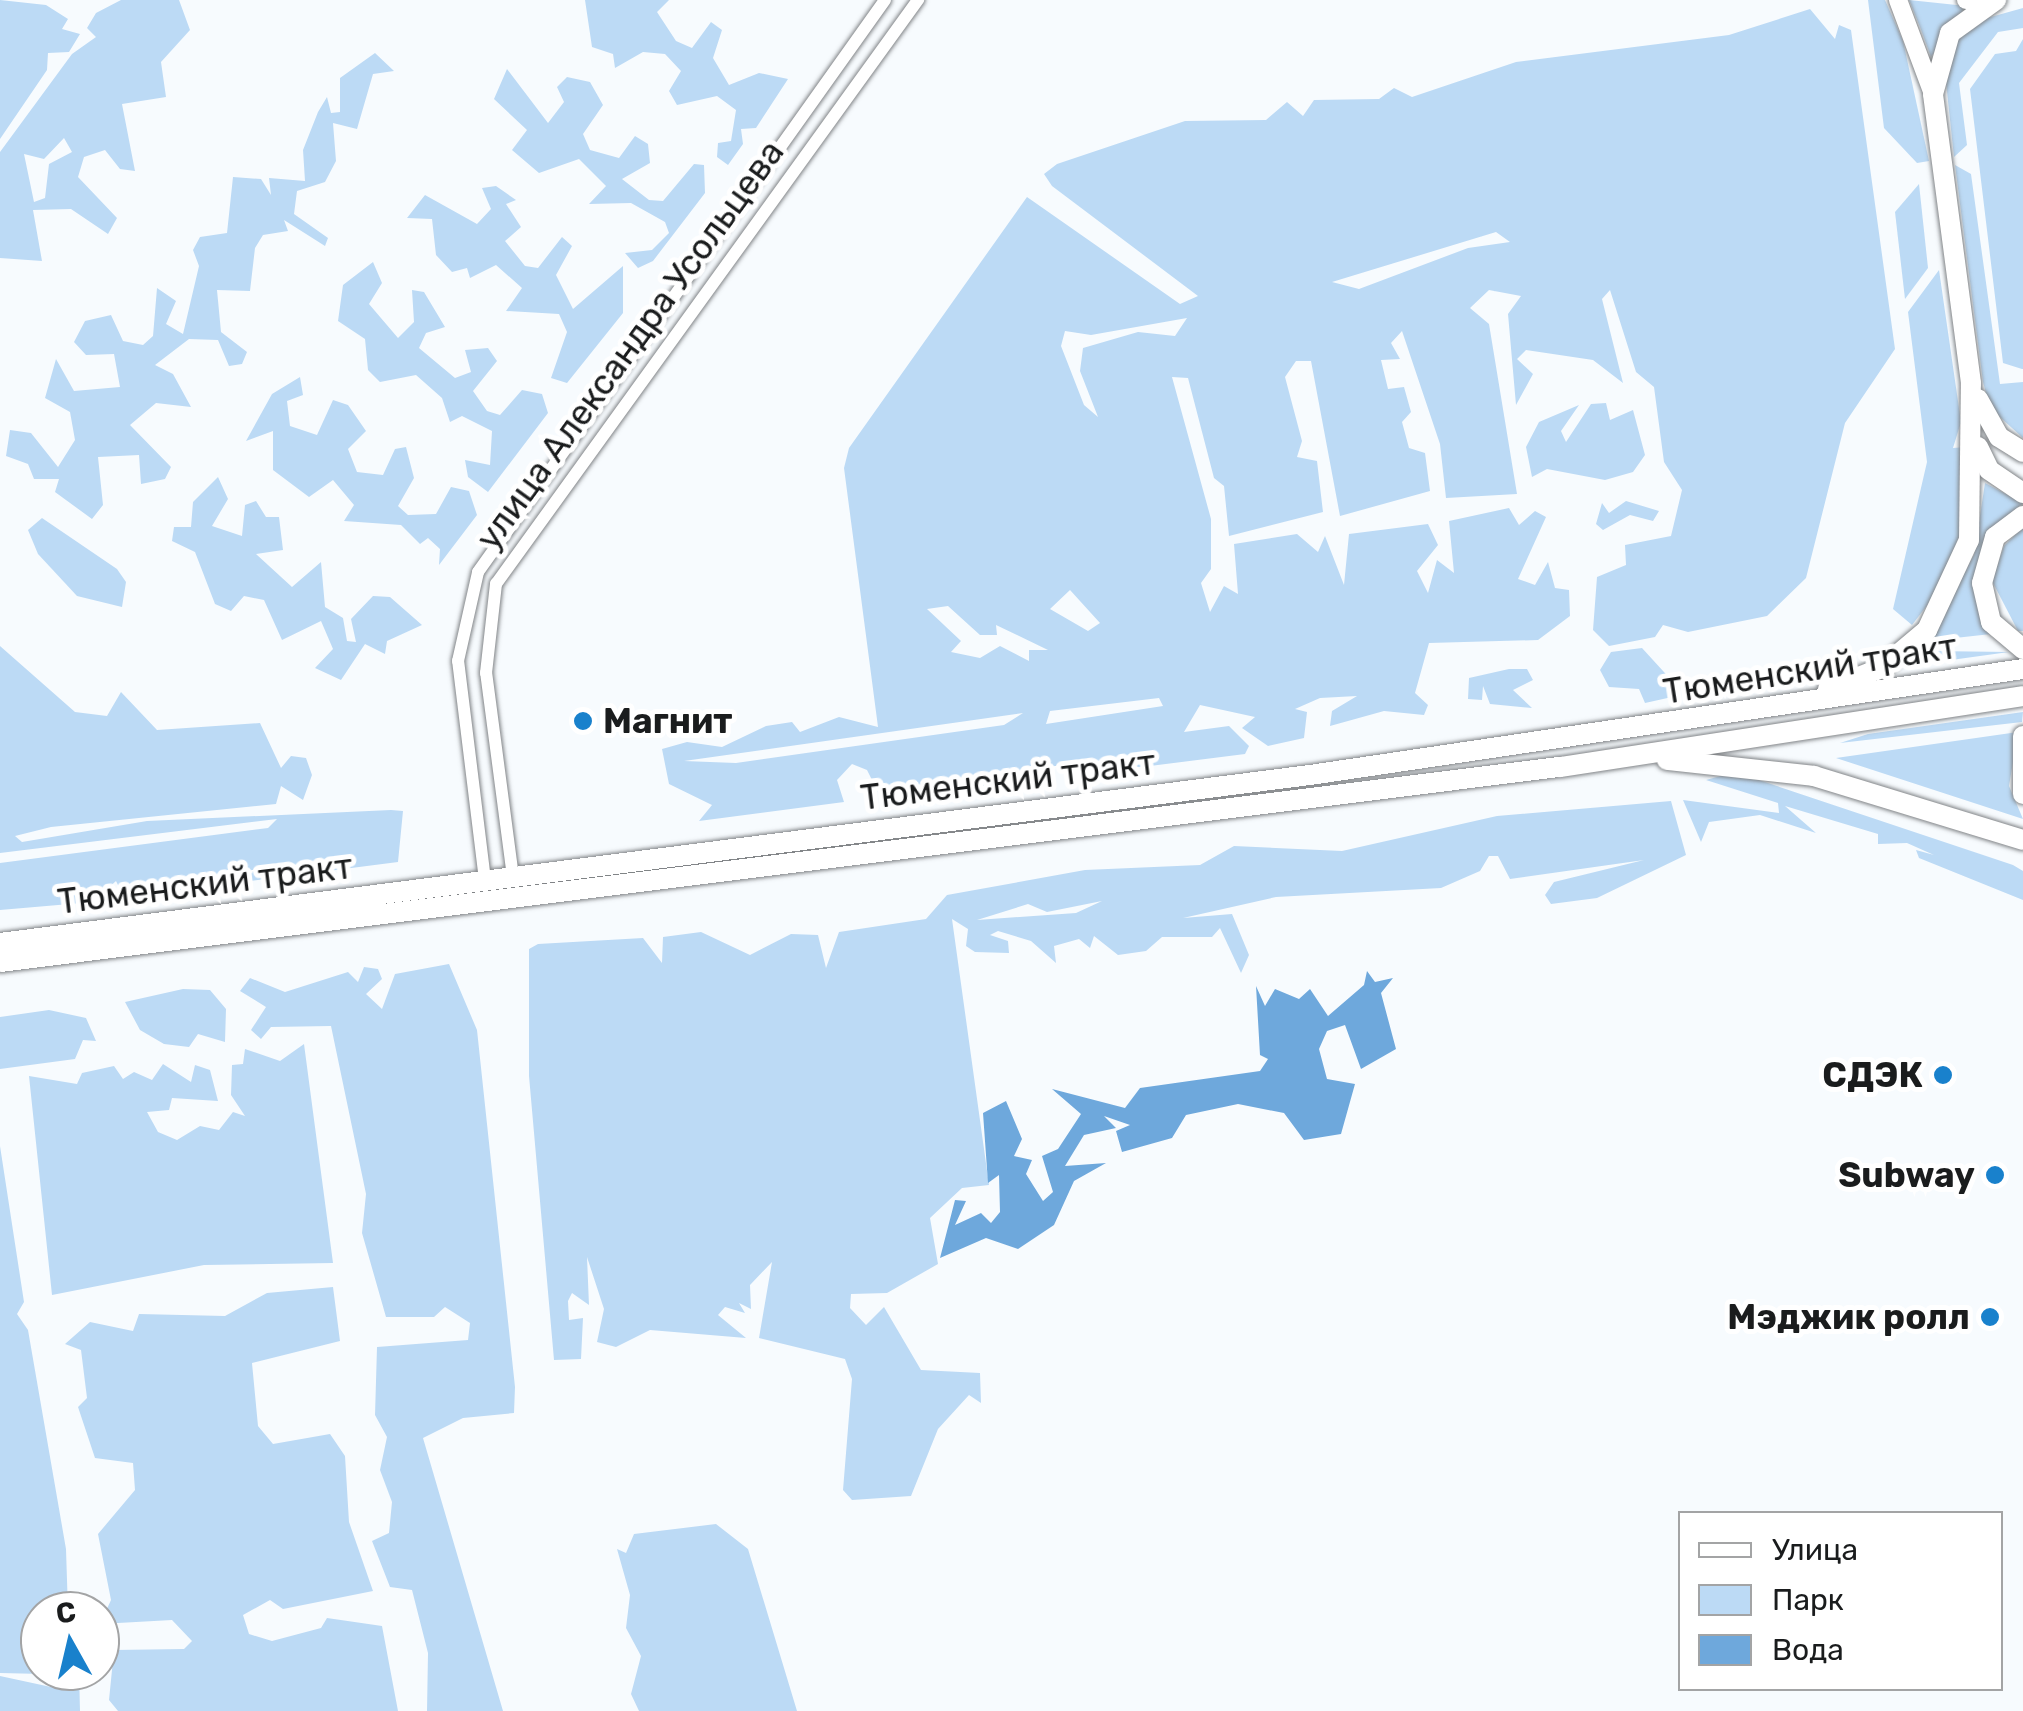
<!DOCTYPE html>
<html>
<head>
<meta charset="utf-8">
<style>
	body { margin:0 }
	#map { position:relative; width:2023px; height:1711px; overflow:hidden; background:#f7fbfe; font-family:Rubik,sans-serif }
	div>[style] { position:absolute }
	.green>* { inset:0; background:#bcdaf5 }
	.water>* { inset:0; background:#6ea8dc }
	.roads { filter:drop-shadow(0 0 2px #818487) drop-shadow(0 0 2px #818487) }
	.minor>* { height:12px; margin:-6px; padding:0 6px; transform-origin:6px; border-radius:6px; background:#fff }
	.secondary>* { height:18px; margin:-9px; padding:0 9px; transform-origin:9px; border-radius:9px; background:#fff }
	.primary>* { height:20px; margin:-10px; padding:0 10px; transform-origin:10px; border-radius:10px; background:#fff }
	.dots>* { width:28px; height:28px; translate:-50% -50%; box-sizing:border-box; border:5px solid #fff; border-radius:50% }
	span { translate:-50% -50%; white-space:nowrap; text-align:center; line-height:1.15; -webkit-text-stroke:10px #fff; paint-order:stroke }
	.street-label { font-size:35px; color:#1a1c1d }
	.poi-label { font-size:35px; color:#1a1c1d; font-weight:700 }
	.left { translate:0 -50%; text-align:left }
	.right { translate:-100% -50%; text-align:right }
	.legend { position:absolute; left:1678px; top:1511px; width:325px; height:180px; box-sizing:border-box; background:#fff; border:2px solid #a3a4a5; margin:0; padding:12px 18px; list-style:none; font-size:30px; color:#1a1c1d }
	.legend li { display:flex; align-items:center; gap:20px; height:50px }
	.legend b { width:50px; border:2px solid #a3a4a5 }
	.north { position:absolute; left:20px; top:1591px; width:100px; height:100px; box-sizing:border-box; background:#fff; border:2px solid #a3a4a5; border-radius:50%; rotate:352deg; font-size:28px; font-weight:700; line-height:40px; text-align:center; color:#1a1c1d }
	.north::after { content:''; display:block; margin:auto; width:35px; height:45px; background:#1981cc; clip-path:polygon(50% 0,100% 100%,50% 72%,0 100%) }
</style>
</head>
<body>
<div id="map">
	<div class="green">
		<i style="clip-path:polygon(0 0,46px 5px,68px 19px,62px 29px,80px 34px,69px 52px,48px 53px,47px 70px,0 139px)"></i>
		<i style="clip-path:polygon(evenodd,121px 0,179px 0,190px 30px,161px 62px,166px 97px,122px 104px,135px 171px,120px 169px,105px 150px,84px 157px,78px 177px,117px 218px,108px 234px,71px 209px,33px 210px,42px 261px,0 258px,0 152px,72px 54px,96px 37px,87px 28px,96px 13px,121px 0,64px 138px,72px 152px,49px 164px,45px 198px,34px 202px,24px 154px,44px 159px,64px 138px)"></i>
		<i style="clip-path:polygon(585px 0,669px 0,657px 12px,676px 41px,692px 48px,711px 22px,722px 30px,713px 58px,729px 85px,759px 73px,788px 79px,756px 128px,741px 129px,743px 144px,728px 165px,717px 157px,718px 143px,731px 141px,736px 110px,717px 96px,677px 105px,669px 91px,681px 71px,665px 54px,643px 52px,615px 68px,613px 54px,592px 47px)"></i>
		<i style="clip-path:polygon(1868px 0,1885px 0,1903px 41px,1929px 161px,1917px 163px,1884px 128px)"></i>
		<i style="clip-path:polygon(1909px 0,1966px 6px,1931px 57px,1920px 27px)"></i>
		<i style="clip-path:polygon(2023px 8px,2023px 28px,1998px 32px,1959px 83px,1967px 145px,1954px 157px,1945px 73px,1955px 40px,1980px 20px)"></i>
		<i style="clip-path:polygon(evenodd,1810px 9px,1835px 39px,1839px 25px,1851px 30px,1895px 349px,1845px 423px,1806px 578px,1767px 616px,1688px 632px,1663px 625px,1655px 637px,1609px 646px,1593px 630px,1597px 577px,1626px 565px,1625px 545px,1671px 536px,1682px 490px,1664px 462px,1654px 387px,1636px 372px,1610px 290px,1602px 299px,1623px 383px,1593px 360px,1526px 350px,1517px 359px,1533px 374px,1516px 405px,1508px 314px,1521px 296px,1489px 290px,1470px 308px,1489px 324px,1517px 494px,1446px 498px,1440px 444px,1402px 331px,1391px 343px,1400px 359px,1381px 360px,1388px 389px,1404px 387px,1411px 412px,1402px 422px,1409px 448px,1425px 453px,1430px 491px,1340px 516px,1311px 361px,1296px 361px,1285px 377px,1302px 441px,1297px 457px,1317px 461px,1323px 512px,1229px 536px,1224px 486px,1214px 478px,1188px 378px,1172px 377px,1211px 519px,1211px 569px,1201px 583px,1210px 612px,1224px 586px,1238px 594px,1234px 544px,1297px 534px,1318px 552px,1325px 536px,1344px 585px,1349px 534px,1428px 524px,1438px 545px,1417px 571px,1428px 593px,1437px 560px,1454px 573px,1449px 521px,1509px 508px,1519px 525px,1535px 511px,1546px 517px,1518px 579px,1535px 585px,1548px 562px,1555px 588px,1569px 590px,1570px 616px,1538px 640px,1429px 643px,1415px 693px,1428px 705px,1424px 715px,1384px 711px,1330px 726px,1332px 711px,1357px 696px,1320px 698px,1295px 709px,1307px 712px,1304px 738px,1268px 746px,1242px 728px,1255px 717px,1200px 705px,1184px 732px,1229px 726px,1249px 746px,1245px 754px,1142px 767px,1061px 765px,1023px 780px,905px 796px,879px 794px,867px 770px,852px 764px,837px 780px,844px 802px,699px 821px,712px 805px,669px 784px,662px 749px,687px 742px,722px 747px,766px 726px,792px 722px,800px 732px,839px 717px,878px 727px,844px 468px,849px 448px,1027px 197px,1180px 304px,1198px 296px,1052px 186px,1044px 174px,1057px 164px,1185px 121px,1266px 120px,1287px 102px,1303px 116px,1314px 100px,1379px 99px,1394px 88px,1412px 97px,1516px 62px,1729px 35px,1810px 9px,1496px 232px,1510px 242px,1468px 248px,1359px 289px,1332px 282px,1496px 232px,1810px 9px,1187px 318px,1175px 336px,1138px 332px,1083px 348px,1080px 371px,1098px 417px,1084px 405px,1061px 346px,1065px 331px,1091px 335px,1187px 318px,1810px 9px,1070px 590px,1100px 623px,1088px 631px,1050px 609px,1070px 590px,1810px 9px,948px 606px,980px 635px,997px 635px,996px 625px,1048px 650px,1029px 650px,1029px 661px,1000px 646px,980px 658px,951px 652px,961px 641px,927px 609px,948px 606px,1810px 9px,1159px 698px,1163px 706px,1046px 724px,1050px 711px,1159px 698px,1810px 9px,1023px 713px,1004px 725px,736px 763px,684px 761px,1023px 713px)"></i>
		<i style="clip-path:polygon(2023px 39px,2023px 369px,2022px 369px,2003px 363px,1970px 89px,1995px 54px,2016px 51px)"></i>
		<i style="clip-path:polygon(375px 53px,394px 71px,373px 74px,357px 129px,333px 123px,336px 161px,325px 182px,297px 191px,294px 214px,328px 238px,325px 246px,284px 220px,288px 231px,263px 235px,255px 248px,250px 291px,217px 290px,221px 332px,247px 352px,242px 364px,229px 366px,218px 340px,189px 339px,155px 365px,173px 374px,191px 407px,156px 403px,130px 425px,171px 467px,165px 479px,141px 484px,139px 455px,98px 457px,103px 505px,92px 519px,55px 492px,59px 479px,34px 479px,28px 464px,6px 456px,10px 430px,31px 433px,58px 467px,75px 440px,70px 412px,45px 398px,56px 359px,74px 391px,120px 387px,114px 354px,86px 355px,74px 342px,85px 321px,111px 315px,123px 341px,143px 345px,153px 336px,157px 288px,176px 301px,166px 324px,183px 334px,199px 266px,193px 250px,200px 237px,227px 233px,233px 177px,261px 179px,271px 195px,269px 178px,305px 181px,303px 150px,318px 112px,327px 97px,331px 113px,340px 112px,340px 78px)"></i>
		<i style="clip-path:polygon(507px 69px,548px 123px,564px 102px,557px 87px,567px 77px,590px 82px,603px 105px,583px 134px,590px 150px,619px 158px,635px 136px,648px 144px,650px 163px,622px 179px,649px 200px,663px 201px,694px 164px,704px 165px,705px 193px,653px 261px,638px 268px,625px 253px,652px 250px,669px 233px,665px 222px,631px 203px,589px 204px,606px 186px,579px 159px,539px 173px,512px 150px,527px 130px,494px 99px)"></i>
		<i style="clip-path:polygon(1955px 165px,1971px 174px,2000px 384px,2023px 382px,2023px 438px,1990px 408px,1983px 382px)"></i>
		<i style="clip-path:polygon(1919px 184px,1928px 268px,1905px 299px,1895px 212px)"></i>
		<i style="clip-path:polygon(496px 186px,516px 200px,506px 204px,521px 227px,505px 241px,525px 266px,538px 268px,562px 237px,572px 246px,556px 275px,573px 309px,623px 266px,623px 313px,567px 383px,551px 378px,567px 332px,559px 314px,506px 311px,522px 288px,496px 265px,470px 278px,467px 268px,452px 272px,436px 255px,432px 219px,407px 218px,425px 195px,477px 224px,491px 209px,482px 188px)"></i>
		<i style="clip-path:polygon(373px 262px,382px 283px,369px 304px,398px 338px,414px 322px,412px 290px,424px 292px,445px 327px,426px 333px,419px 348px,455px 378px,471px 372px,465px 350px,488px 348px,497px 361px,473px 391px,487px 411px,500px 415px,522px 390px,542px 394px,548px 413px,488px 492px,468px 477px,465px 460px,490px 465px,492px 431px,462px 416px,450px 422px,442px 398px,416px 375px,380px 382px,368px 370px,365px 339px,338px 321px,343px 285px)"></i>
		<i style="clip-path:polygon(1939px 270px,1961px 422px,1953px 448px,1966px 447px,1960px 533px,1942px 586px,1912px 625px,1893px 609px,1927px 462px,1908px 312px)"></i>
		<i style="clip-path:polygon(300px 377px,303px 395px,287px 401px,290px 426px,317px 435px,333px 400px,348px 405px,366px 431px,348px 449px,357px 472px,383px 475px,395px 449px,406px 447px,414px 478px,398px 506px,408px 515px,436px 514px,451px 487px,469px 491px,477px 515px,439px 565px,440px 549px,428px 538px,420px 544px,401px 525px,344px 521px,354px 505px,333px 480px,309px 497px,273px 470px,273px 431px,246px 441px,272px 394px)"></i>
		<i style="clip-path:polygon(1606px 403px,1610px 420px,1633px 410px,1645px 455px,1633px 472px,1605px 480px,1547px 469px,1532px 477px,1526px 447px,1539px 422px,1579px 405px,1561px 431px,1566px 442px,1591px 404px)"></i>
		<i style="clip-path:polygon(218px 477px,228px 499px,212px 526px,242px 536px,245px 505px,256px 501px,266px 517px,279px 517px,283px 550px,256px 554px,292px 587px,321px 562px,325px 607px,343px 618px,347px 641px,356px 642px,351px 619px,373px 596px,390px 597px,422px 625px,387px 641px,385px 654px,365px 644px,341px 680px,315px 668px,333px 649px,321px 621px,282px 640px,264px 600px,244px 596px,231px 611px,215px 604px,195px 552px,172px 541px,174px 527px,191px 527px,193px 502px)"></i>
		<i style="clip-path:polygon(1985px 483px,2023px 503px,1996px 526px,1976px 588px,1991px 634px,1937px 640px,1930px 636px,1974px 555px)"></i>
		<i style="clip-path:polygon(1626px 501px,1659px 511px,1653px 521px,1630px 515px,1603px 530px,1596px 524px,1602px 503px,1609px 513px)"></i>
		<i style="clip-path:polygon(42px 518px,117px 569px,126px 582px,122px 607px,77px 596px,38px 554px,28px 530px)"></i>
		<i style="clip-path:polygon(2023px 527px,2023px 631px,2018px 631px,1992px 581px,2004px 546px)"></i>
		<i style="clip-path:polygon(1920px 644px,1931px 651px,2009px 652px,1893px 668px)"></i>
		<i style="clip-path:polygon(0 646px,75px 712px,107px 716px,121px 692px,157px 730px,260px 723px,281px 768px,291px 756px,306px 758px,312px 775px,303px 800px,281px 786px,276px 804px,51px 827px,15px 836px,22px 842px,147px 821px,391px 810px,403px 811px,398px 862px,124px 897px,116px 881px,93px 902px,0 910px,0 863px,268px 828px,277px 819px,0 853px)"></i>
		<i style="clip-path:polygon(1642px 648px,1674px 683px,1672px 697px,1645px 703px,1639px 689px,1609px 687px,1600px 670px,1611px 652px)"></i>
		<i style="clip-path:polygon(1509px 669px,1527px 669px,1533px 680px,1513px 690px,1532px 708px,1490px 704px,1483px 686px,1482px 700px,1468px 699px,1469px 678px)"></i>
		<i style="clip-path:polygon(2023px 712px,2022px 722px,1840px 743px,1868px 734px)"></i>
		<i style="clip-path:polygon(2018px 732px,2009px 786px,2023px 819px,1836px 758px)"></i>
		<i style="clip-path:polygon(1735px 772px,2013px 865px,2023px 871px,2023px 900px,1919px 858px,1916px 850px,1934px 855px,1907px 843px,1878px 844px,1878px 834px,1785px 806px,1816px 833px,1760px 815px,1709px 822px,1701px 842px,1683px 800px,1779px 813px,1778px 803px,1706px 780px)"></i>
		<i style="clip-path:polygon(evenodd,1671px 801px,1686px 855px,1597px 898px,1551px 904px,1545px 895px,1554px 882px,1644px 860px,1510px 879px,1498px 856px,1489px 856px,1480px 871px,1441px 888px,1276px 897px,1183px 918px,1232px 914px,1249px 955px,1241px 973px,1220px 928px,1212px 937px,1162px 937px,1146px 951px,1118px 955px,1094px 936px,1090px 948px,1079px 939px,1054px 946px,1056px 963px,1031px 941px,998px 931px,990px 935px,1008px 941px,1009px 953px,975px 952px,966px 946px,968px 929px,952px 919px,989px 1185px,962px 1188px,930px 1218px,938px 1264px,887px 1293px,851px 1294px,850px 1308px,866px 1325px,884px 1307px,921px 1370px,980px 1373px,981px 1403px,969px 1395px,938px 1429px,911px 1496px,852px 1500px,843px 1490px,852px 1379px,845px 1359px,759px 1338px,772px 1262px,750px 1285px,751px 1309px,739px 1303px,745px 1313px,725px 1307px,718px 1315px,746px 1338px,650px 1330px,616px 1347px,597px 1342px,604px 1309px,587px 1257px,589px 1305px,572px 1293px,568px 1301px,569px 1320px,583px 1318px,581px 1359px,554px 1360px,529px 1076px,529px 949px,538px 944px,643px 938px,662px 963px,663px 937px,701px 932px,750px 955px,791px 934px,818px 935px,826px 968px,839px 932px,926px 919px,947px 895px,1085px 870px,1200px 865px,1234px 846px,1342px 851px,1497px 816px,1671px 801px,1102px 901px,1076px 913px,977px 920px,1028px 904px,1047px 912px,1102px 901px)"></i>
		<i style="clip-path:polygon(449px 964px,477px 1030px,515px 1387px,514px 1413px,463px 1418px,423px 1438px,503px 1711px,427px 1711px,428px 1653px,412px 1590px,390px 1587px,372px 1541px,389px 1533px,392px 1502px,380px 1470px,387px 1437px,375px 1415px,377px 1347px,468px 1340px,470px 1323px,445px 1307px,434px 1317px,386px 1317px,362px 1233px,366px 1194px,331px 1026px,271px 1027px,261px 1039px,251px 1030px,266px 1007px,240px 991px,250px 978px,285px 992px,348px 972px,358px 982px,364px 967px,378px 969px,382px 979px,366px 994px,382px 1009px,395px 974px)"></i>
		<i style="clip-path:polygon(183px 989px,210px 990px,226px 1009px,225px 1042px,198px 1034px,189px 1047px,164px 1044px,140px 1030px,125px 1002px)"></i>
		<i style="clip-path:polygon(49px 1010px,86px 1018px,96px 1041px,83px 1040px,75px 1059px,0 1069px,0 1017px)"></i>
		<i style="clip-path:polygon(304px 1044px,333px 1263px,204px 1265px,52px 1295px,29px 1076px,77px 1084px,82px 1073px,114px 1066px,123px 1079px,134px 1072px,152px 1080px,163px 1064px,191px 1082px,195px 1065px,210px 1070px,218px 1101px,172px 1098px,169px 1110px,147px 1112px,158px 1132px,177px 1140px,200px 1126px,219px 1130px,233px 1112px,245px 1116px,231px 1095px,232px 1065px,243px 1064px,245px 1049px,280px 1061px)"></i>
		<i style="clip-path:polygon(0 1146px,24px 1302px,17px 1314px,28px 1330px,66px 1549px,68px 1611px,40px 1611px,40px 1671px,79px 1671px,80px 1711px,0 1711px,0 1676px,51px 1687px,43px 1674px,0 1673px)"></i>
		<i style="clip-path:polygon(333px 1287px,340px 1341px,252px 1363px,258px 1426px,273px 1444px,330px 1434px,345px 1456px,349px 1522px,373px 1591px,283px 1609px,270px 1600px,243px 1615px,249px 1634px,272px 1641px,321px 1628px,327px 1618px,382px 1626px,398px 1711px,118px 1711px,109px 1700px,114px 1650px,184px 1649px,192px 1641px,172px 1620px,100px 1624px,111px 1600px,98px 1534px,135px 1490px,133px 1463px,95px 1458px,78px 1407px,87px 1398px,81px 1350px,65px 1344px,90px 1322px,133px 1331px,139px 1314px,225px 1316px,267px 1293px)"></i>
		<i style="clip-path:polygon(716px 1524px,748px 1549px,797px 1711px,639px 1711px,631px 1694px,641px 1656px,626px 1628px,630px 1595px,617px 1549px,626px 1553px,634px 1534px)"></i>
	</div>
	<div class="water">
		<i style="clip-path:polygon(1367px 971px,1375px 982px,1393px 978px,1381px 993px,1396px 1049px,1361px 1069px,1345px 1025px,1327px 1031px,1319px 1049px,1327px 1079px,1355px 1084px,1341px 1134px,1304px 1140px,1284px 1113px,1238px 1104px,1186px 1115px,1172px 1138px,1122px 1152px,1116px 1131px,1130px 1125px,1104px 1116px,1116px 1128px,1084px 1135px,1065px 1166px,1106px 1163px,1074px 1181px,1054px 1225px,1018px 1249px,986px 1238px,940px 1258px,955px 1200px,966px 1201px,955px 1225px,981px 1213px,991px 1223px,1000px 1212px,999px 1175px,988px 1183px,983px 1113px,1006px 1101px,1022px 1139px,1014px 1156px,1032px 1160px,1026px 1174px,1043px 1201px,1053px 1192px,1042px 1156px,1058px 1149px,1081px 1114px,1052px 1089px,1125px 1108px,1140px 1088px,1260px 1071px,1268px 1059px,1260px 1055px,1256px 986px,1265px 1006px,1275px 989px,1299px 999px,1310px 989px,1328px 1016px,1364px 985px)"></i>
	</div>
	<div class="roads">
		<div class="minor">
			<i style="left:513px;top:877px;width:206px;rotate:-97.5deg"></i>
			<i style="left:486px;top:673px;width:90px;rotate:-83.6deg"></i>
			<i style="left:496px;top:584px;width:721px;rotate:-54.15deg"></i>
			<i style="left:485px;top:880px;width:221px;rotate:-97deg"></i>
			<i style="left:458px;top:661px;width:91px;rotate:-77.3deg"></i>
			<i style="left:478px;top:572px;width:702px;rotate:-54.57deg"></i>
		</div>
		<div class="secondary">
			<i style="left:1898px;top:0;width:100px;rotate:69.6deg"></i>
			<i style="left:1966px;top:0;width:11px"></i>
		</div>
		<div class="primary">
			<i style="left:1978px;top:399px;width:43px;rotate:61.1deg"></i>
			<i style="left:1999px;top:437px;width:28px;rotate:32deg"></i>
			<i style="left:1978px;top:447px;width:25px;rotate:64deg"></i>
			<i style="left:1989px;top:470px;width:41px;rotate:34.1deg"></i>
			<i style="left:2023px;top:516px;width:35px;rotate:143deg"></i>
			<i style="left:1995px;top:537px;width:48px;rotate:105.8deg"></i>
			<i style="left:1982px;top:583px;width:40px;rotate:77deg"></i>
			<i style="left:1991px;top:622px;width:42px;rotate:40.2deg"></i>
			<i style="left:1828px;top:689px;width:58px;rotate:-21.3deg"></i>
			<i style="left:1882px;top:668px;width:59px;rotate:-40.2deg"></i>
			<i style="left:1927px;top:630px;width:99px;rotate:-65deg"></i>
			<i style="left:1969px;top:540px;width:157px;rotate:-89.3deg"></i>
			<i style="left:1971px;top:383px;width:291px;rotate:-97.5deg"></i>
			<i style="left:1933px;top:94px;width:63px;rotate:-74.4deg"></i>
			<i style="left:1950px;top:33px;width:57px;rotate:-35.7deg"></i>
			<i style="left:2023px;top:736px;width:58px;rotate:90deg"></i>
			<i style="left:1667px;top:760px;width:148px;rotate:6.2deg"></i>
			<i style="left:1814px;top:776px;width:219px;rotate:17deg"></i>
			<i style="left:0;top:943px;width:1321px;rotate:-7.31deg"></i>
			<i style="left:1310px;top:775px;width:721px;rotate:-8.46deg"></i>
			<i style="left:0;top:962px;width:1572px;rotate:-7.13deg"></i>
			<i style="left:1560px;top:767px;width:468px;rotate:-8.7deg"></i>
		</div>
	</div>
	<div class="dots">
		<i style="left:583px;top:721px;background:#1981cc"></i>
		<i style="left:1943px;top:1075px;background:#1981cc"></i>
		<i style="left:1995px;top:1175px;background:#1981cc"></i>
		<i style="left:1990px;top:1317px;background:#1981cc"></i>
	</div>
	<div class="street-label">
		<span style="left:630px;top:345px;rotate:-54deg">улица Александра Усольцева</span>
		<span style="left:1810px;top:669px;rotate:-9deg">Тюменский тракт</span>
		<span style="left:1008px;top:780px;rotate:-7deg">Тюменский тракт</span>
		<span style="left:205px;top:884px;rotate:-7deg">Тюменский тракт</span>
	</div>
	<div class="poi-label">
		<span class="left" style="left:603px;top:721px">Магнит</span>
		<span class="right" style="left:1923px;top:1075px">СДЭК</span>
		<span class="right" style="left:1975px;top:1175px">Subway</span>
		<span class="right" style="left:1970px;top:1317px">Мэджик ролл</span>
	</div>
	<ul class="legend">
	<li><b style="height:12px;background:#fff"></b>Улица</li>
	<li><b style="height:28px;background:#bcdaf5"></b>Парк</li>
	<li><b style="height:28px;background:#6ea8dc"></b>Вода</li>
	</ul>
	<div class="north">С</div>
</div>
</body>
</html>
